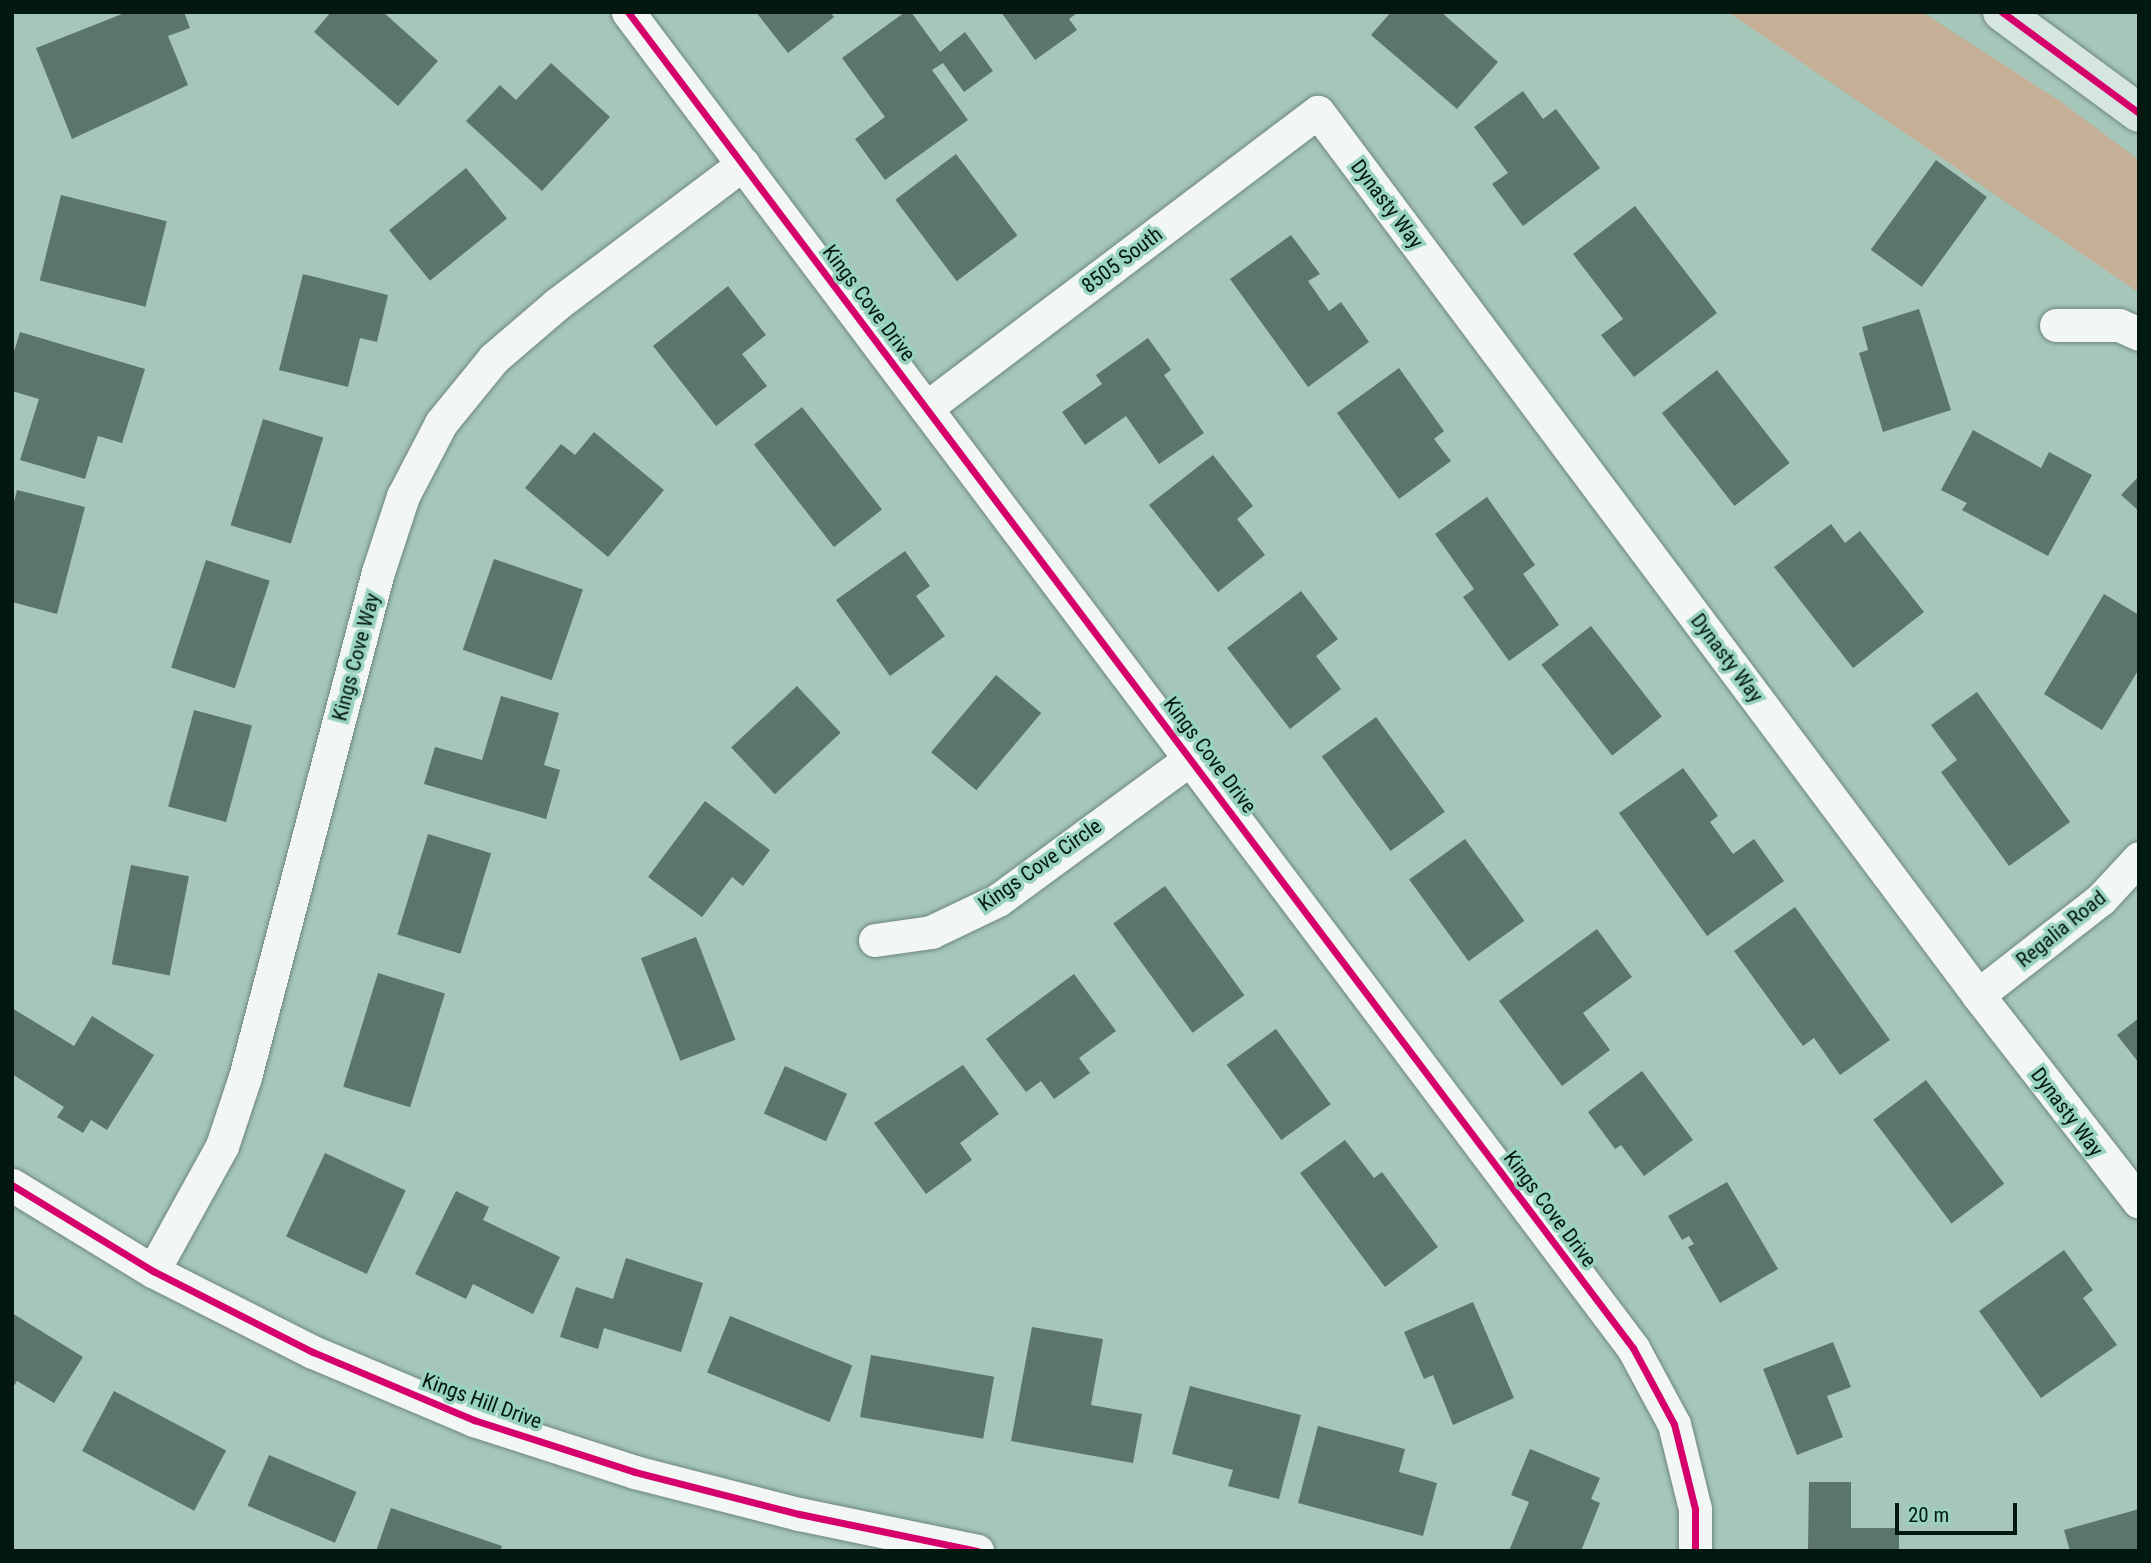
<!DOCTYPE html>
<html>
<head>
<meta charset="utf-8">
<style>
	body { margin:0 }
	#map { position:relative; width:2151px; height:1563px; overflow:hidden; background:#a6c6ba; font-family:"Roboto Condensed",sans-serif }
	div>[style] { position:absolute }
	.green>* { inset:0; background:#c5b097 }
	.building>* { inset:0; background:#5c746e; transform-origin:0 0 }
	.roads { filter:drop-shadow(0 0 2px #6d867e) drop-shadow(0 0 2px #6d867e) }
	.minor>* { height:33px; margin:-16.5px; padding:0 16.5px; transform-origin:16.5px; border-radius:16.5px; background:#f2f6f5 }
	.primary>* { height:38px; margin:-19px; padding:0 19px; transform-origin:19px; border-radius:19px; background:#d5e5df }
	.cycleway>* { height:7px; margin:-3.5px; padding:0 3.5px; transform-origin:3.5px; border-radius:3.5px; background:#d6006c }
	span { translate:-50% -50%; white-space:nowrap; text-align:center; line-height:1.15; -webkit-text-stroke:7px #99d3be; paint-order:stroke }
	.street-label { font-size:21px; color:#021811 }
	.frame { position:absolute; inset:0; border:14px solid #021811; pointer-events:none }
	.scale { position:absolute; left:1895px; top:1503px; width:122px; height:32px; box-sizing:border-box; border:4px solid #021811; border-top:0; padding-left:9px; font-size:21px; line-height:24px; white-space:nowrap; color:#021811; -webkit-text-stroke:5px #99d3be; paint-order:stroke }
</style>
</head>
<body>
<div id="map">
	<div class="green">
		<i style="clip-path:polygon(1728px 12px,1922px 12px,2060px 101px,2139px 160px,2139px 293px)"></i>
	</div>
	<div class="building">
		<i style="clip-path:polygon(127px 12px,184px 12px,190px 28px,168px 36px,188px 85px,72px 139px,36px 48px)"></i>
		<i style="clip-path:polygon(331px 12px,383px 12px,438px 61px,398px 106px,314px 32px)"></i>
		<i style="clip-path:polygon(756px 12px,830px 12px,834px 17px,788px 53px)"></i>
		<i style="clip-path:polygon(905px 12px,911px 12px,940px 52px,965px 32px,993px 71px,964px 92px,943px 63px,932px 70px,968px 120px,885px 180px,855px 139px,885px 117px,842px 58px)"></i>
		<i style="clip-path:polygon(1001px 12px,1078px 12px,1069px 19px,1077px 30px,1035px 60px)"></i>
		<i style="clip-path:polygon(1391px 12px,1441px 12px,1498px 62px,1457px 109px,1371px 35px)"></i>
		<i style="clip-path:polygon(551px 63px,610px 117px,542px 191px,466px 121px,500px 85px,516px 100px)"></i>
		<i style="clip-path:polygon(1523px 91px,1543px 119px,1556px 109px,1600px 168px,1523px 226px,1492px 184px,1508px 173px,1474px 127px)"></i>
		<i style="left:956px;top:154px;width:102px;height:76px;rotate:53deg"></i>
		<i style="left:1936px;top:160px;width:63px;height:111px;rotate:36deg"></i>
		<i style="left:466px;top:168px;width:65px;height:99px;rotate:51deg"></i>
		<i style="left:61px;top:195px;width:109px;height:88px;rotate:14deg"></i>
		<i style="clip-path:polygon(1635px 206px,1717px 313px,1634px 377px,1601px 335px,1623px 319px,1573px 254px)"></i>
		<i style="clip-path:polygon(1291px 235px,1320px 274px,1308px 281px,1329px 311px,1341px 302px,1369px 342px,1308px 387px,1230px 279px)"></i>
		<i style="clip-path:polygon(303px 274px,388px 295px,377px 342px,360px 338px,348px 387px,279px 370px)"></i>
		<i style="clip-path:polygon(728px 286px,766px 335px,742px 354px,767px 386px,716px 426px,653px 346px)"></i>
		<i style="clip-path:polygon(1919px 309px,1951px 410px,1883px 432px,1859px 353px,1868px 350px,1862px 327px)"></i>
		<i style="clip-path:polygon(20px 332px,145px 369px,122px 443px,98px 436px,85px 479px,20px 460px,39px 399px,12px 391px,12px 358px)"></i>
		<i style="clip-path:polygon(1148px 338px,1171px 370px,1164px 375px,1204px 433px,1159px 464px,1126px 416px,1085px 445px,1062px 412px,1102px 384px,1096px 375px)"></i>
		<i style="clip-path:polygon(1399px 368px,1444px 431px,1434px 439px,1451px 461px,1399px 499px,1337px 413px)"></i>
		<i style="left:1717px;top:370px;width:118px;height:70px;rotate:52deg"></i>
		<i style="left:802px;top:407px;width:130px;height:61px;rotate:52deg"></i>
		<i style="left:263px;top:419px;width:63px;height:111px;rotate:17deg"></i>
		<i style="clip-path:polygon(1973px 430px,2041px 468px,2049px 452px,2092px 475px,2048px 556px,1962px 510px,1967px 503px,1941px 490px)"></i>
		<i style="clip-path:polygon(594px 432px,664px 490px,608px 557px,525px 488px,561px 444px,575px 455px)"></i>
		<i style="clip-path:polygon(1213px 455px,1253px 506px,1237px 519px,1265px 555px,1218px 592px,1149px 505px)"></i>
		<i style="clip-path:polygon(2139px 476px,2139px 511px,2121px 495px)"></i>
		<i style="clip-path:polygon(17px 490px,85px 507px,57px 614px,12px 602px,12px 510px)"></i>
		<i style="clip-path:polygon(1487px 497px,1535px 565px,1523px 574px,1559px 625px,1509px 661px,1463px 597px,1474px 589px,1435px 534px)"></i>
		<i style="clip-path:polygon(1831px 524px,1845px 543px,1860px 531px,1924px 612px,1853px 668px,1774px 567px)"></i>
		<i style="clip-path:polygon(905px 551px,930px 586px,916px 596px,945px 636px,890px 676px,836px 600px)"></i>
		<i style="left:494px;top:559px;width:94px;height:96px;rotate:19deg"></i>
		<i style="left:206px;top:560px;width:67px;height:113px;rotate:18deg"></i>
		<i style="clip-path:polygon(1301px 591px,1338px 639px,1316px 656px,1341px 689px,1290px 729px,1227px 648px)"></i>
		<i style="clip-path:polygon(2104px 594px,2139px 615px,2139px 669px,2102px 730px,2044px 694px)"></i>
		<i style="left:1591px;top:626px;width:115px;height:63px;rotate:52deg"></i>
		<i style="left:996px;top:675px;width:59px;height:101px;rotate:40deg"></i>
		<i style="left:797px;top:686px;width:64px;height:90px;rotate:47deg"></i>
		<i style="clip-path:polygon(1977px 692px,2070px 822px,2009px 866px,1941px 772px,1957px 760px,1931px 725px)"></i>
		<i style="clip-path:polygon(501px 696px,559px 713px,544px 765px,560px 770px,546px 819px,424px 784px,435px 747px,482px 760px)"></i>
		<i style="left:194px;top:710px;width:60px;height:100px;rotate:15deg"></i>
		<i style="left:1376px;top:717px;width:117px;height:67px;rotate:54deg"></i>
		<i style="clip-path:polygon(1683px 768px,1718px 816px,1710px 822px,1733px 854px,1754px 839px,1784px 881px,1707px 936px,1619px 813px)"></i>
		<i style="clip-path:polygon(705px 801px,770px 850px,743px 886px,732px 877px,702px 917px,648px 877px)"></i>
		<i style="left:428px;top:834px;width:66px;height:105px;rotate:17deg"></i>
		<i style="left:1465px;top:839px;width:101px;height:69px;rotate:54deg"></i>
		<i style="left:131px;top:865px;width:59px;height:101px;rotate:11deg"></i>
		<i style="left:1165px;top:886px;width:135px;height:64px;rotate:54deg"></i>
		<i style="clip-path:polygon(1795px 907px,1890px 1040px,1840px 1075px,1814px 1038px,1803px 1046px,1734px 951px)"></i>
		<i style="clip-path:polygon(1597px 929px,1632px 977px,1583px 1013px,1610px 1050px,1562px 1086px,1499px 1001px)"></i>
		<i style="left:696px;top:937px;width:110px;height:59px;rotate:69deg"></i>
		<i style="left:378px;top:973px;width:70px;height:119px;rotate:17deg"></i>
		<i style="clip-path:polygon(1074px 974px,1116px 1031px,1079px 1058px,1090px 1073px,1054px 1099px,1041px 1081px,1026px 1092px,986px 1039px)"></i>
		<i style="clip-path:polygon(12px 1008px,74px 1046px,92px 1016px,154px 1055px,107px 1130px,91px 1120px,83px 1133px,57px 1117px,64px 1107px,12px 1074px)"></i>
		<i style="clip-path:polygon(2139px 1018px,2139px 1063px,2117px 1035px)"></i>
		<i style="left:1276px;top:1029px;width:93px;height:61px;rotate:54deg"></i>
		<i style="clip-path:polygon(963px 1065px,999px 1114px,960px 1143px,972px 1160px,926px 1194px,874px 1123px)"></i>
		<i style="left:785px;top:1066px;width:68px;height:52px;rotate:24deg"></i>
		<i style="clip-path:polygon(1642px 1071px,1693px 1140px,1644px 1176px,1621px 1145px,1615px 1149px,1588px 1112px)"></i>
		<i style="left:1926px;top:1080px;width:130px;height:66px;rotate:53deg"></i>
		<i style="clip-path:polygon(1345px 1140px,1374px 1178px,1382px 1172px,1438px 1247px,1385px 1287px,1300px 1173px)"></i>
		<i style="left:325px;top:1153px;width:89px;height:92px;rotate:25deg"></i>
		<i style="clip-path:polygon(1727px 1182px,1778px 1269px,1720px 1303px,1688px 1247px,1694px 1244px,1689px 1236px,1682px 1240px,1668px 1216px)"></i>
		<i style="clip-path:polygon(456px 1191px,489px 1207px,483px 1220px,560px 1257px,533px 1314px,473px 1284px,466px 1299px,415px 1274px)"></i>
		<i style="clip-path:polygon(2064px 1250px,2093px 1290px,2083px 1298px,2117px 1345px,2041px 1398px,1979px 1311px)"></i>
		<i style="clip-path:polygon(626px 1258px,703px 1283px,681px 1352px,604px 1328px,598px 1349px,560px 1337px,576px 1287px,613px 1299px)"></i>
		<i style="clip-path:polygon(1473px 1302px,1514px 1398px,1453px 1425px,1433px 1375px,1424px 1379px,1404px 1332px)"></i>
		<i style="clip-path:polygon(12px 1313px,83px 1357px,54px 1403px,17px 1381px,12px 1389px)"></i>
		<i style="left:730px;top:1316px;width:132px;height:61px;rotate:22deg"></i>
		<i style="clip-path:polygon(1032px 1327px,1103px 1339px,1091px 1405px,1142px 1414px,1133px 1463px,1011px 1441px)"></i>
		<i style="clip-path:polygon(1833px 1342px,1851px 1387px,1827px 1396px,1843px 1437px,1797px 1455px,1763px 1369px)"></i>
		<i style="left:871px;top:1355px;width:125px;height:63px;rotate:10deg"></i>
		<i style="clip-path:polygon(1190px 1386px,1301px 1415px,1279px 1499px,1228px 1486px,1233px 1470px,1172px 1454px)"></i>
		<i style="left:114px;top:1391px;width:127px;height:68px;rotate:28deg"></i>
		<i style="clip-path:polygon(1318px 1426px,1405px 1449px,1399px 1472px,1437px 1483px,1423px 1536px,1298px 1503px)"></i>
		<i style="clip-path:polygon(1530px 1449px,1600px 1478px,1591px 1499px,1600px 1503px,1581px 1551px,1509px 1551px,1529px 1502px,1511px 1495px)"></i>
		<i style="left:269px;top:1455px;width:95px;height:55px;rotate:23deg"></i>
		<i style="clip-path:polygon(1809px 1482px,1851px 1482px,1851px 1528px,1899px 1528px,1899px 1551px,1808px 1551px)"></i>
		<i style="clip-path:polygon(391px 1508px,502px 1546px,500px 1551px,376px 1551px)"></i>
		<i style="clip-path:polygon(2139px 1509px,2139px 1551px,2070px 1551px,2064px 1530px)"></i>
	</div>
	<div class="roads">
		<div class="minor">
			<i style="left:628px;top:12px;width:1672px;rotate:53.05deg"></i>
			<i style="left:1633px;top:1348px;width:86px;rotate:61.7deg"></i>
			<i style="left:1674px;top:1424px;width:88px;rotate:76.1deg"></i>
			<i style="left:1695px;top:1509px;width:42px;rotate:90deg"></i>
			<i style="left:2056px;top:325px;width:63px"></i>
			<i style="left:2119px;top:325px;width:22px;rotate:24deg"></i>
			<i style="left:926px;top:408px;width:491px;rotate:-37.1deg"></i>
			<i style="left:1318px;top:112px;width:1102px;rotate:53.22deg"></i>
			<i style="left:1978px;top:995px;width:262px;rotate:52.1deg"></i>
			<i style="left:875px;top:940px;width:57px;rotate:-8.1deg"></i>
			<i style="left:931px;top:932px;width:74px;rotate:-25.5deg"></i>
			<i style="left:998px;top:900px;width:240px;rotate:-36.3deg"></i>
			<i style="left:1978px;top:995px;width:156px;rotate:-38deg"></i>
			<i style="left:2101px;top:899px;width:56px;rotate:-47.2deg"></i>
			<i style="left:12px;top:1185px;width:165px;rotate:31.4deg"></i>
			<i style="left:153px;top:1271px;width:179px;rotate:26.9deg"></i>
			<i style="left:313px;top:1352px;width:175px;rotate:22.9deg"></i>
			<i style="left:474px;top:1420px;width:169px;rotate:17.9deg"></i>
			<i style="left:635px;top:1472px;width:169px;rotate:14.4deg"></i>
			<i style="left:799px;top:1514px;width:182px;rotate:11.7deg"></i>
			<i style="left:153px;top:1271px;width:143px;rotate:-61.1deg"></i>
			<i style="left:222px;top:1146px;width:73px;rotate:-71.6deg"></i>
			<i style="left:245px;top:1077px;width:522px;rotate:-75.25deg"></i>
			<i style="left:378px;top:572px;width:80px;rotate:-71.8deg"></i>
			<i style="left:403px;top:496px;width:82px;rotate:-62.5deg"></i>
			<i style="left:441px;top:423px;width:84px;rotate:-50.8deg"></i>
			<i style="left:494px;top:358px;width:83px;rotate:-40.6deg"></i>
			<i style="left:557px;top:304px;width:233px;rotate:-37deg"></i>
		</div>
		<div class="primary">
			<i style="left:2002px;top:12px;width:170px;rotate:36.4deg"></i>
		</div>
	</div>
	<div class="cycleway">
		<i style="left:628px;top:12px;width:1672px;rotate:53.05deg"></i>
		<i style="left:1633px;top:1348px;width:86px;rotate:61.7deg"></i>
		<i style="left:1674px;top:1424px;width:88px;rotate:76.1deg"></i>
		<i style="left:1695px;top:1509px;width:42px;rotate:90deg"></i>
		<i style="left:2002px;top:12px;width:170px;rotate:36.4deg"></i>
		<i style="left:12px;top:1185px;width:165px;rotate:31.4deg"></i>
		<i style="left:153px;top:1271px;width:179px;rotate:26.9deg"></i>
		<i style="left:313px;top:1352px;width:175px;rotate:22.9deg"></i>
		<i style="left:474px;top:1420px;width:169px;rotate:17.9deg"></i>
		<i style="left:635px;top:1472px;width:169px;rotate:14.4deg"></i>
		<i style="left:799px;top:1514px;width:182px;rotate:11.7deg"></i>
	</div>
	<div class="street-label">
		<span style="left:1387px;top:204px;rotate:53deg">Dynasty Way</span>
		<span style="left:1122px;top:260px;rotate:-37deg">8505 South</span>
		<span style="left:869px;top:303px;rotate:53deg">Kings Cove Drive</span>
		<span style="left:356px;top:657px;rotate:-75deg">Kings Cove Way</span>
		<span style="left:1727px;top:658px;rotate:53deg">Dynasty Way</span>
		<span style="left:1210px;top:755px;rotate:53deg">Kings Cove Drive</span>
		<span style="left:1040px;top:865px;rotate:-35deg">Kings Cove Circle</span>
		<span style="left:2061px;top:929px;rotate:-39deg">Regalia Road</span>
		<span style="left:2067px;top:1112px;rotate:53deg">Dynasty Way</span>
		<span style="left:1550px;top:1209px;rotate:53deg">Kings Cove Drive</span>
		<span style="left:482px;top:1401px;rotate:20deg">Kings Hill Drive</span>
	</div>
	<div class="frame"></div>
	<div class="scale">20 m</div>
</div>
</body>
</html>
